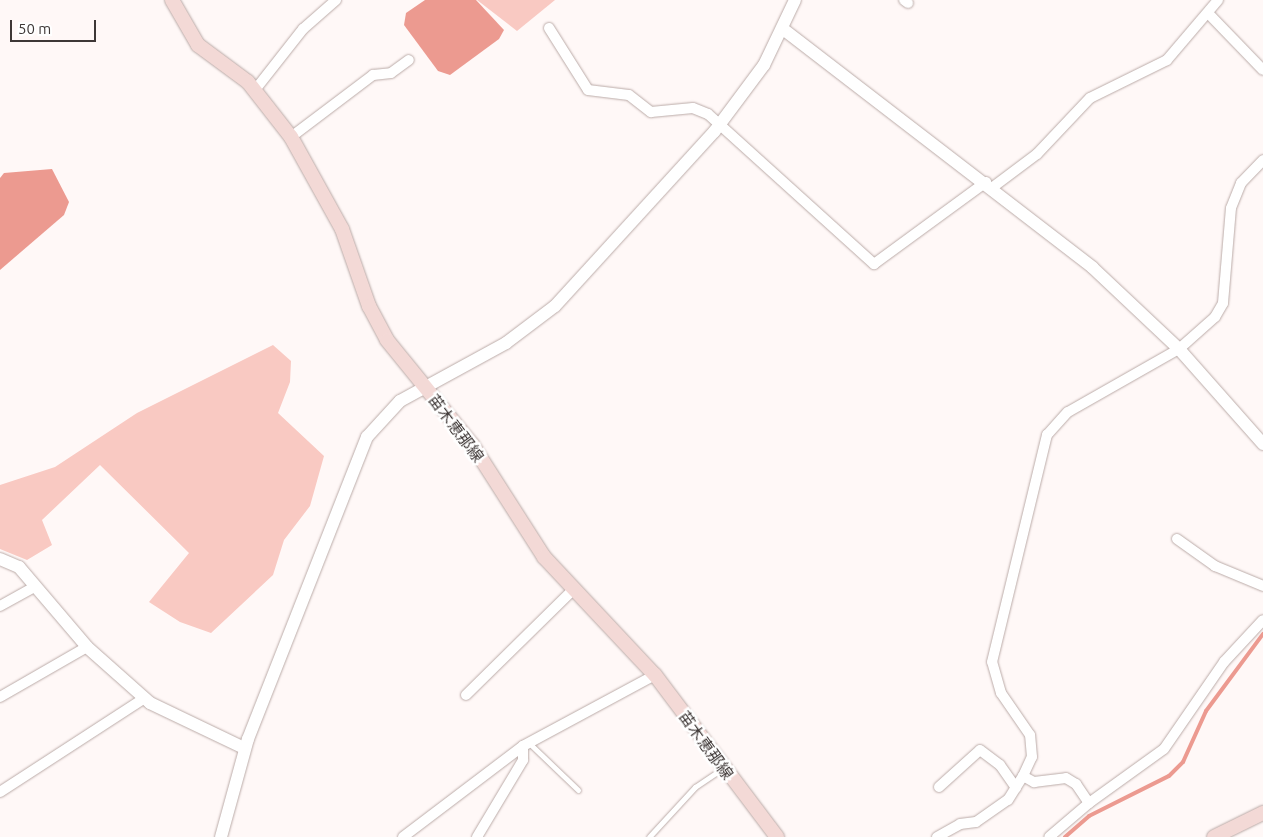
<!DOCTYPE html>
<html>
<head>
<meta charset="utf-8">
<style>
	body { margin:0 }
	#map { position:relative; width:1263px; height:837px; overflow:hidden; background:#fff8f7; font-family:Ubuntu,"Noto Sans JP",sans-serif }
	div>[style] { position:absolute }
	.green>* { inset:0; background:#f9c9c2 }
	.water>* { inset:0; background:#ec9a90 }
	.stream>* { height:4px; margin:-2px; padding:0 2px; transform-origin:2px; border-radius:2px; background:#ec9a90 }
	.roads { filter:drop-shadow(0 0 1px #bbaba8) drop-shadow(0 0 1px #bbaba8) }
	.service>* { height:5px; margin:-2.5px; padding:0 2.5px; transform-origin:2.5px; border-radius:2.5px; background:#fff }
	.minor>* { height:10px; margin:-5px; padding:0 5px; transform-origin:5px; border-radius:5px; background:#fff }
	.tertiary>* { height:12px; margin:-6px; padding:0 6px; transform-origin:6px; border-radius:6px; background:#fff }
	.secondary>* { height:14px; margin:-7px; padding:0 7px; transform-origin:7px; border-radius:7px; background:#f3d9d6 }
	span { translate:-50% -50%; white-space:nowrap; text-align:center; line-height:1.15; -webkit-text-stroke:5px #fff; paint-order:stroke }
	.street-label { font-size:16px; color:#3e3736 }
	.scale { position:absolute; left:10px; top:20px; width:86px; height:22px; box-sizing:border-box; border:2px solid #3e3736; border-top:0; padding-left:6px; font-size:15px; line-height:18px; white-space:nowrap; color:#3e3736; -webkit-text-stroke:4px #fff; paint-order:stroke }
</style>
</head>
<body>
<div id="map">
	<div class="green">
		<i style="clip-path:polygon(477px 0,555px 0,517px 31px)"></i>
		<i style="clip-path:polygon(273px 345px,291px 361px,290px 382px,278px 413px,324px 456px,310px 506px,284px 540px,273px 575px,211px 633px,180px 622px,149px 602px,189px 553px,100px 465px,42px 520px,52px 545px,27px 560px,0 549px,0 485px,55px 467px,137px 413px)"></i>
	</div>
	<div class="water">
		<i style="clip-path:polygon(425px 0,476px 0,504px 30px,499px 39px,450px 75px,438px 71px,404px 25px,406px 13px)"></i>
		<i style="clip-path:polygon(52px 169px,69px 202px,64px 215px,0 270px,0 178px,4px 173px)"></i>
	</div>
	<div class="stream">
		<i style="left:1065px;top:837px;width:32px;rotate:-41deg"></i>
		<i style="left:1089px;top:816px;width:89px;rotate:-26.6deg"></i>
		<i style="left:1169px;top:776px;width:20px;rotate:-45deg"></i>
		<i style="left:1183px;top:762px;width:56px;rotate:-65.7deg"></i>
		<i style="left:1206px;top:711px;width:96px;rotate:-53.5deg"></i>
	</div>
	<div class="roads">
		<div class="service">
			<i style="left:529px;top:743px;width:68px;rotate:43.8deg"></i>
			<i style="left:649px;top:837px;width:68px;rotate:-47.4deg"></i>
			<i style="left:695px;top:787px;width:34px;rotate:-34deg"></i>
		</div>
		<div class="minor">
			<i style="left:904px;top:0;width:5px;rotate:37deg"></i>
			<i style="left:1208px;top:13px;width:79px;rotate:46deg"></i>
			<i style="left:549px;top:28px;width:73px;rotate:57.8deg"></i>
			<i style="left:588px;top:90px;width:41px;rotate:7deg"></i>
			<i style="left:629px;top:95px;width:28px;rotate:38deg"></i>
			<i style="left:651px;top:112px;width:42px;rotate:-5.4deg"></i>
			<i style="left:693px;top:108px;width:16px;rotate:22deg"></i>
			<i style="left:708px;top:114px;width:224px;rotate:42.1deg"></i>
			<i style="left:874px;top:264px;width:139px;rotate:-36.2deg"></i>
			<i style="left:255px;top:90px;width:78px;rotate:-51.8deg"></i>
			<i style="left:303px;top:29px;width:44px;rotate:-41.3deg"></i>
			<i style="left:291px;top:137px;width:103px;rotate:-37.1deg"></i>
			<i style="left:373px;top:75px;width:18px;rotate:-6deg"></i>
			<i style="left:391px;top:73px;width:22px;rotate:-36deg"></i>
			<i style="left:993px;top:187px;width:55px;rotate:-36.9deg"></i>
			<i style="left:1037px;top:154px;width:77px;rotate:-46.6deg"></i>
			<i style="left:1090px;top:98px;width:86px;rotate:-26.3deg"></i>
			<i style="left:1167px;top:60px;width:79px;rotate:-49.6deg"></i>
			<i style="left:1177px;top:539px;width:47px;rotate:35.4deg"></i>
			<i style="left:1215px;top:566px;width:52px;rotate:22.6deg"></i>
			<i style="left:0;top:606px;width:39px;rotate:-29deg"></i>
			<i style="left:466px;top:695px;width:151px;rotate:-44.5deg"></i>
			<i style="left:0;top:697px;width:100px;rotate:-29.9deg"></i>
			<i style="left:1023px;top:776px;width:21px;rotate:-65deg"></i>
			<i style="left:1032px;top:757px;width:22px;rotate:-95deg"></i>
			<i style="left:1030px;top:735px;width:51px;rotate:-124.6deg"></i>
			<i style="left:1001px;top:693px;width:32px;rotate:-106deg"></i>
			<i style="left:992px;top:662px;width:234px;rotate:-76.4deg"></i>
			<i style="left:1047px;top:435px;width:31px;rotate:-48deg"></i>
			<i style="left:1068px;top:412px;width:128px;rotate:-29.6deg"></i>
			<i style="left:1179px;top:349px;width:48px;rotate:-41.6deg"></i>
			<i style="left:1215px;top:317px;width:16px;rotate:-60deg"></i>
			<i style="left:1223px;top:303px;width:95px;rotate:-85.2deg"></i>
			<i style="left:1231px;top:208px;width:27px;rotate:-68deg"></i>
			<i style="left:1241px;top:183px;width:32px;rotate:-46deg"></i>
			<i style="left:939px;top:787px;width:55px;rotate:-42.1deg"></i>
			<i style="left:980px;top:750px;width:25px;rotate:37deg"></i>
			<i style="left:1000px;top:765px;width:28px;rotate:55deg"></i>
			<i style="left:0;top:792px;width:173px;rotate:-33deg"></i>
			<i style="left:1089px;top:803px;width:92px;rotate:-35.8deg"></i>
			<i style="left:1164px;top:749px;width:106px;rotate:-55.4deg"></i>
			<i style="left:1224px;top:662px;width:57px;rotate:-47.1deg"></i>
			<i style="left:403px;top:837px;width:151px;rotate:-37.2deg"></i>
			<i style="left:523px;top:746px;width:150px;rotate:-28.3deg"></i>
			<i style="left:477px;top:837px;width:90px;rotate:-59.1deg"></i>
			<i style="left:523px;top:760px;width:14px;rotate:-90deg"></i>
			<i style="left:937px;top:837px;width:26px;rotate:-29deg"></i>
			<i style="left:960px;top:824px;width:16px;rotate:-7deg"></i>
			<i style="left:976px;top:822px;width:39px;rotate:-35deg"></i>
			<i style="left:1008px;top:800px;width:28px;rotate:-58deg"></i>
			<i style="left:1023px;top:776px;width:13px;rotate:29deg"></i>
			<i style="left:1034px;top:782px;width:32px;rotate:-7deg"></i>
			<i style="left:1066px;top:778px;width:12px;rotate:31deg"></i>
			<i style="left:1076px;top:784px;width:23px;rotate:56deg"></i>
			<i style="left:1089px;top:803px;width:52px;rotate:139.6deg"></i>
		</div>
		<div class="tertiary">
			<i style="left:783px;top:29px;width:391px;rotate:37.6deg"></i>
			<i style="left:1093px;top:268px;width:118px;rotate:43.3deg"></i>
			<i style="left:1179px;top:349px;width:127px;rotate:48.5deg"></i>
			<i style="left:0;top:559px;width:21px;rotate:23deg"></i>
			<i style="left:19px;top:567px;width:105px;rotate:49.6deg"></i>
			<i style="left:87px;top:647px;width:84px;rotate:41.6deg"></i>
			<i style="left:150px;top:703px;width:104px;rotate:25.6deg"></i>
			<i style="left:221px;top:837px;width:102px;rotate:-74.6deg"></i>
			<i style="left:248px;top:739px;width:325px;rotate:-68.5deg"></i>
			<i style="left:367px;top:437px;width:49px;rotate:-47.5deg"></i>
			<i style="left:400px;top:401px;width:121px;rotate:-28.7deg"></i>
			<i style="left:506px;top:343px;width:61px;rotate:-37.1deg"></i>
			<i style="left:555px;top:306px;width:236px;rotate:-47.6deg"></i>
			<i style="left:714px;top:132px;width:84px;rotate:-53.3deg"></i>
			<i style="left:764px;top:65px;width:72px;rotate:-64.5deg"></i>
		</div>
		<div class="secondary">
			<i style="left:172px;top:0;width:52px;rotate:60deg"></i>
			<i style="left:198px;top:45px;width:62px;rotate:36.5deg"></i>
			<i style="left:248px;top:82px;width:70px;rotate:52deg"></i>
			<i style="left:291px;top:137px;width:105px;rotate:61deg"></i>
			<i style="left:342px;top:229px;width:82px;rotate:70.7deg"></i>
			<i style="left:369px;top:306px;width:38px;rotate:62deg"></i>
			<i style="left:387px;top:340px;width:136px;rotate:50.9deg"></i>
			<i style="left:473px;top:446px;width:132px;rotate:57.4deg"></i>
			<i style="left:544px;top:557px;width:162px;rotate:46.8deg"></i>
			<i style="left:655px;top:675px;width:203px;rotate:53deg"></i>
			<i style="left:1214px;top:837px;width:55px;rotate:-26.1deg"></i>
		</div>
	</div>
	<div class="street-label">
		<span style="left:456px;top:428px;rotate:53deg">苗木恵那線</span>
		<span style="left:706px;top:745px;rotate:54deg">苗木恵那線</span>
	</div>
	<div class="scale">50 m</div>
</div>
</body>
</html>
